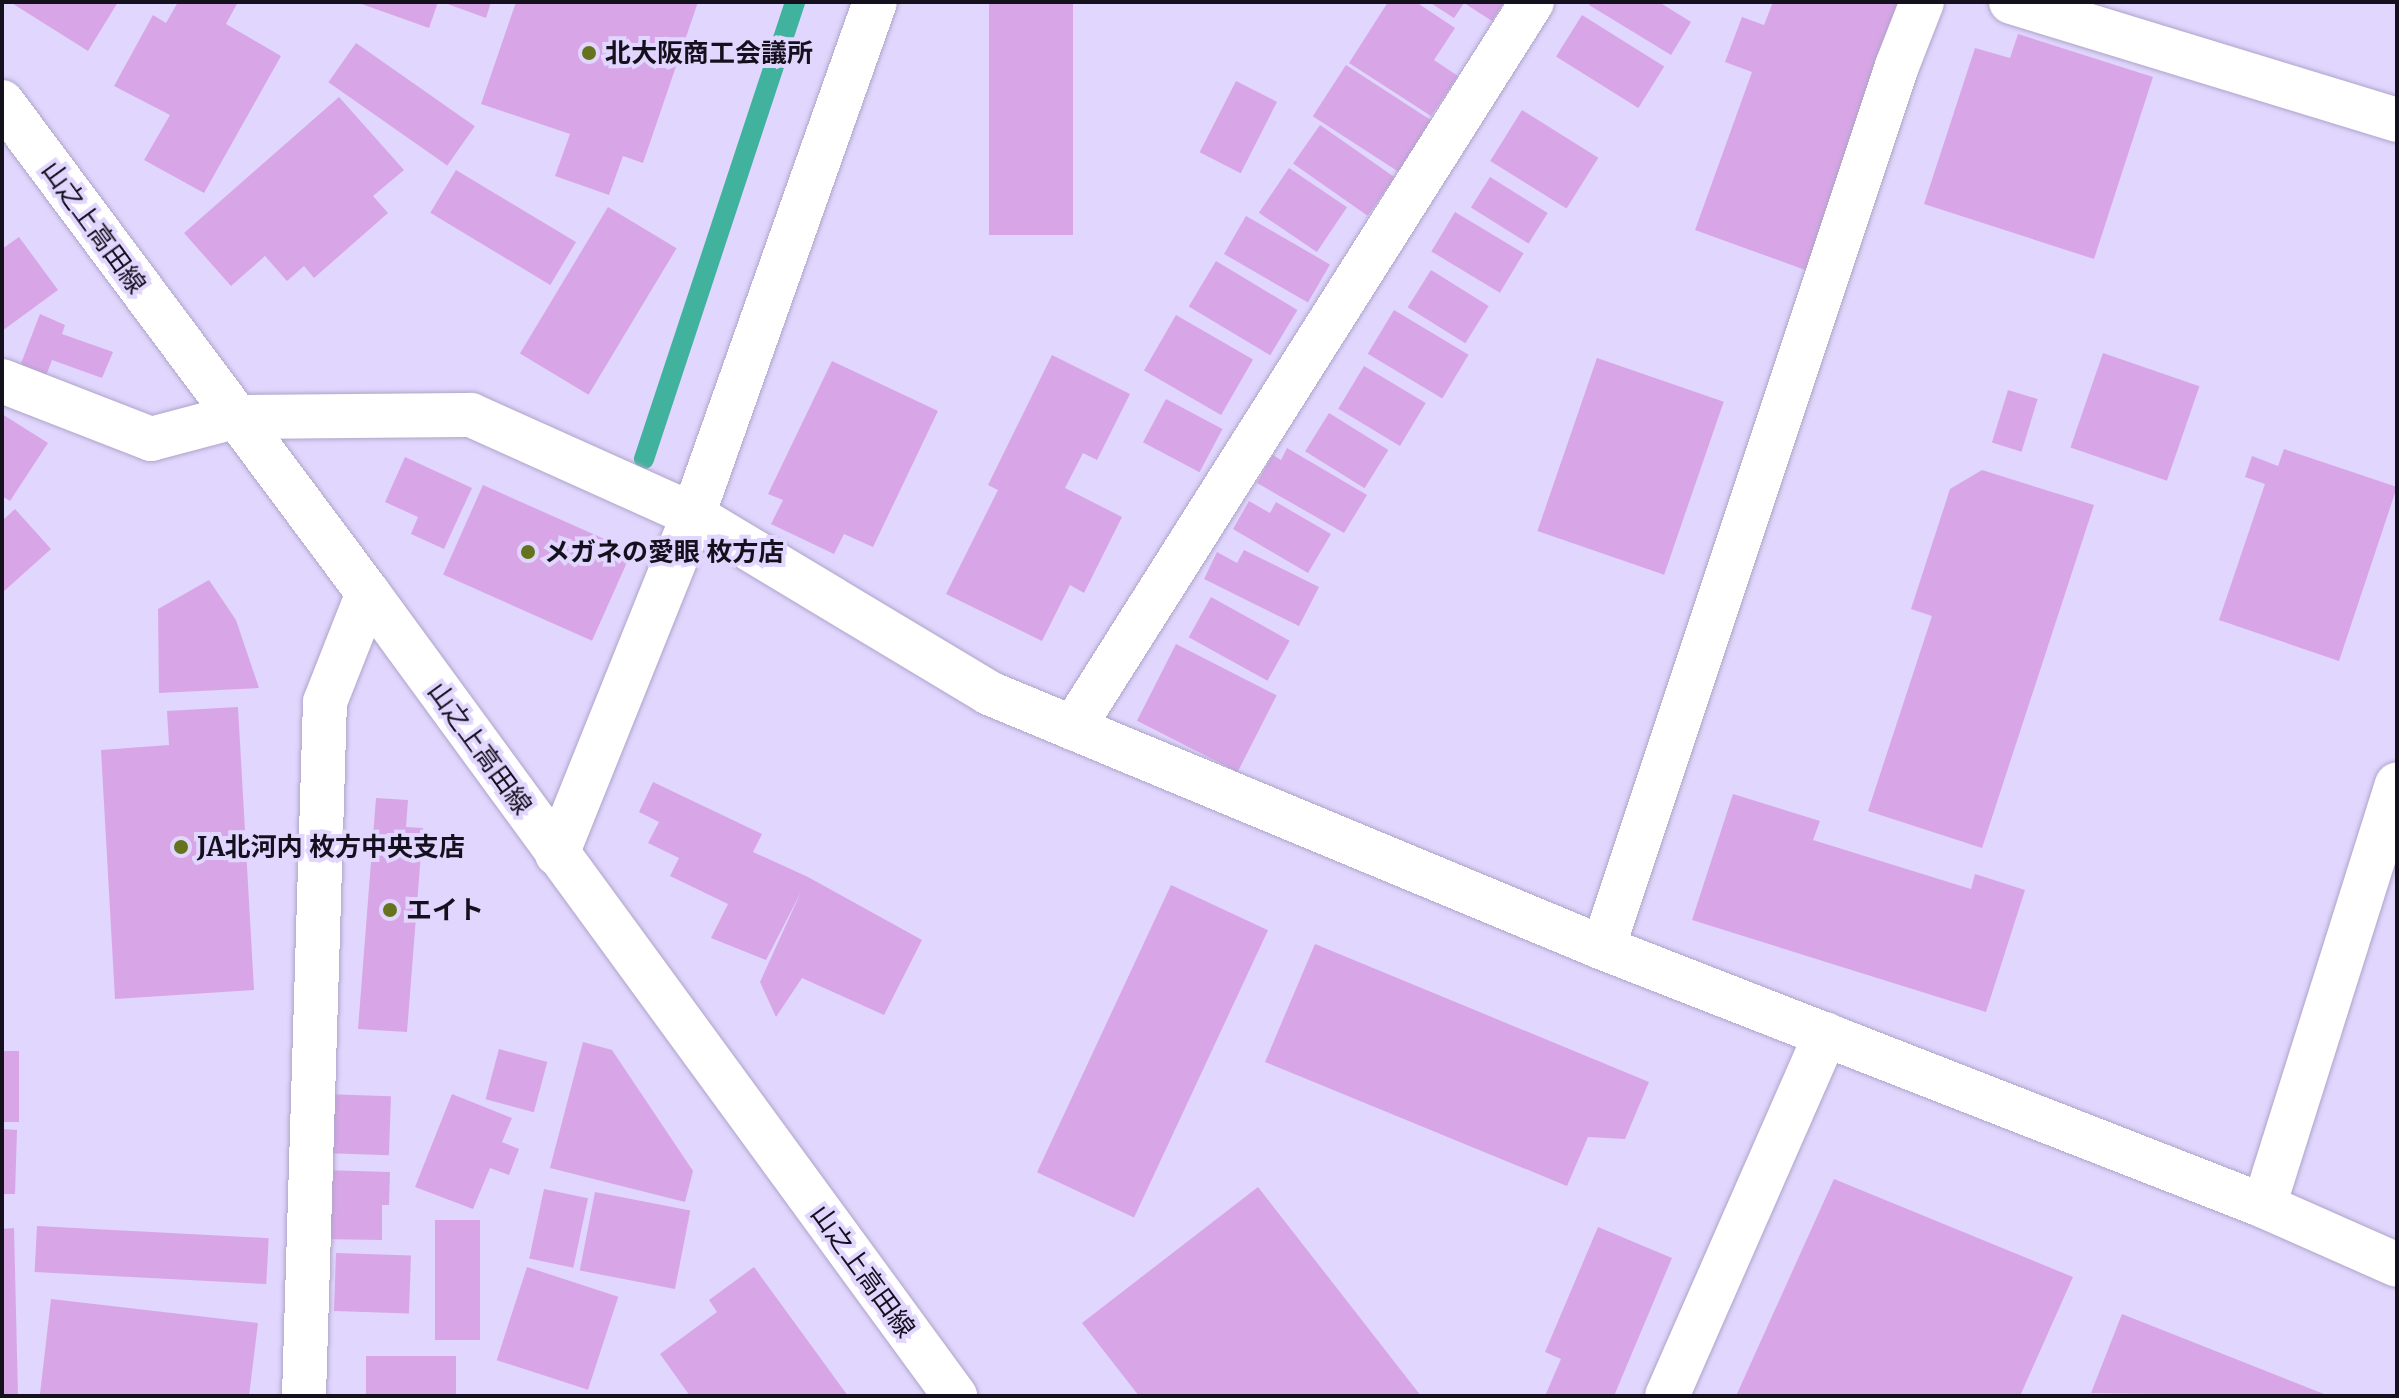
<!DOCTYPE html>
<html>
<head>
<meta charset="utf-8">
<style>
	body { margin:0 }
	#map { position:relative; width:2399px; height:1398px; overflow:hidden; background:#e1d6fd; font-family:Merriweather,"Noto Sans JP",serif }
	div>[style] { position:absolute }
	.stream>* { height:20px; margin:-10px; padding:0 10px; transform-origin:10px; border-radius:10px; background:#41b29d }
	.building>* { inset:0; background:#d8a6e7; transform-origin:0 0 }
	.roads { filter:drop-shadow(0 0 2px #afa4ca) drop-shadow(0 0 2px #afa4ca) }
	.minor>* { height:44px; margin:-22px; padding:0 22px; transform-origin:22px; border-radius:22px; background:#fff }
	.tertiary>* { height:44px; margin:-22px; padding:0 22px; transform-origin:22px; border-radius:22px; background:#fff }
	.dots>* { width:22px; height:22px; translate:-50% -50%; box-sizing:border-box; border:4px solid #e1d6fd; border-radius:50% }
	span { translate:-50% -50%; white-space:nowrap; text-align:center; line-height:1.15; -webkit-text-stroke:8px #e1d6fd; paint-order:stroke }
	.poi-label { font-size:26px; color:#15101e; font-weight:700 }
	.left { translate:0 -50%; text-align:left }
	.street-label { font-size:26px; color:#15101e }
	.frame { position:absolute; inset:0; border:4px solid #15101e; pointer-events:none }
</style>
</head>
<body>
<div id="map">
	<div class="stream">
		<i style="left:644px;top:459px;width:481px;rotate:-71.7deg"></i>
	</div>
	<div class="building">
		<i style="clip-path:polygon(10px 2px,118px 2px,88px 51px)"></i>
		<i style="clip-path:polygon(178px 2px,238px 2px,226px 24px,281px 56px,204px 193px,144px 160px,170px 115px,114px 86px,153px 15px,166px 23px)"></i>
		<i style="clip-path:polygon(356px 2px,438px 2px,429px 28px)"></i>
		<i style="clip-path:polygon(442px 2px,491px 2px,486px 18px)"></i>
		<i style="clip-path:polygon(516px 2px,698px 2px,643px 163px,623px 156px,609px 195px,555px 176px,570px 134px,481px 104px)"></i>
		<i style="left:989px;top:2px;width:84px;height:233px"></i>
		<i style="clip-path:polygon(1388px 2px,1416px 2px,1455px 28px,1434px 60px,1458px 76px,1431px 116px,1349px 63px)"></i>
		<i style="clip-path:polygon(1429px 2px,1504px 2px,1492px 21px,1464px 3px,1454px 18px)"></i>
		<i style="clip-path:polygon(1590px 2px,1659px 2px,1691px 22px,1671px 55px,1589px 5px)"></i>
		<i style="clip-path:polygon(1773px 2px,1905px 2px,1808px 271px,1695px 230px,1752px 72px,1725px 62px,1742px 17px,1764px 25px)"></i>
		<i style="left:1582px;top:15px;width:97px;height:49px;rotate:32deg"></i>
		<i style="clip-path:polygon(2018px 34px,2153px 77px,2094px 259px,1924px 204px,1975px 48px,2010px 58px)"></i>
		<i style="left:356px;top:43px;width:145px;height:48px;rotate:35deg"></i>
		<i style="left:1346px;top:65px;width:105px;height:61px;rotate:33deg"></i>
		<i style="left:1236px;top:81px;width:46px;height:80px;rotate:27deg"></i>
		<i style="clip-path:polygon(339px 97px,404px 170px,373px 196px,388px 213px,314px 278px,304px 266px,287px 281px,265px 256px,231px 286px,184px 233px)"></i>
		<i style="left:1522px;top:110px;width:90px;height:60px;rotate:32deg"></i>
		<i style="left:1320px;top:125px;width:91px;height:47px;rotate:35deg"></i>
		<i style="left:1289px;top:168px;width:70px;height:54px;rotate:34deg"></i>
		<i style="left:456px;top:170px;width:140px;height:50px;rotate:31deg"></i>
		<i style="left:1490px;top:177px;width:68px;height:36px;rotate:32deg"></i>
		<i style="left:608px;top:207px;width:80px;height:171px;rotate:31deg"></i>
		<i style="left:1455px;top:212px;width:80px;height:46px;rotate:31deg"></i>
		<i style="left:1246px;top:216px;width:97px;height:44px;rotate:30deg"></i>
		<i style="clip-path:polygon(19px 237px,58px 290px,2px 331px,2px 249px)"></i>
		<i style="left:1216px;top:261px;width:95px;height:53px;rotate:31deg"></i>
		<i style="left:1431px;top:270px;width:68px;height:44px;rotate:32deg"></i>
		<i style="left:1394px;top:310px;width:87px;height:51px;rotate:31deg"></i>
		<i style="clip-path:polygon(40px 314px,65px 325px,62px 334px,113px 352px,102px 378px,52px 360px,44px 381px,18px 371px)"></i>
		<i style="left:1176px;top:315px;width:89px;height:64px;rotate:30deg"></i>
		<i style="left:2103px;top:353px;width:102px;height:100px;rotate:19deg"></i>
		<i style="clip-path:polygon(1052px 355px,1130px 394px,1097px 460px,1083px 453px,1065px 488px,1122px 517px,1084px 593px,1070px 585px,1042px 641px,946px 594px,998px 490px,988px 485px)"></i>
		<i style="left:1597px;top:358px;width:134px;height:183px;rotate:19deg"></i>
		<i style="clip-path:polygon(832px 361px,938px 411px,873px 547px,844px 534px,834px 554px,771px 524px,783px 500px,768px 494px)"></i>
		<i style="left:1364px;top:366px;width:72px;height:50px;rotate:31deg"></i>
		<i style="left:2008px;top:390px;width:31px;height:55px;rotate:17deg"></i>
		<i style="left:1166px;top:399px;width:64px;height:49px;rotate:28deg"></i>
		<i style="left:1329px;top:413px;width:70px;height:45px;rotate:32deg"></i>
		<i style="clip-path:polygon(2px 414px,48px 443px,10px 501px,2px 496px)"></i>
		<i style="clip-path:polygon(1287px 448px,1367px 495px,1344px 533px,1257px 483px,1273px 455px,1281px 460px)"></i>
		<i style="clip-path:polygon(2284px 449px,2397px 487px,2339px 661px,2219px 620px,2265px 484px,2245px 477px,2252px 456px,2278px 466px)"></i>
		<i style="clip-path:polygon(405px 457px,472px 488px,444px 549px,411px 534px,418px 517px,385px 502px)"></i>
		<i style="clip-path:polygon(1982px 470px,2094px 505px,1982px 848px,1868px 811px,1932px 616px,1911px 609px,1950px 489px)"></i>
		<i style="left:483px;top:485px;width:163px;height:98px;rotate:24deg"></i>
		<i style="clip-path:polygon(1249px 501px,1270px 513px,1276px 502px,1331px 534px,1308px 573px,1233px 529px)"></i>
		<i style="clip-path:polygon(15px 509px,51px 549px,2px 593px,2px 521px)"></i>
		<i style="clip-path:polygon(1244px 550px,1319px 587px,1299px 626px,1204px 579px,1217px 552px,1237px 563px)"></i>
		<i style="clip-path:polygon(209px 580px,236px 620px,259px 688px,159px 693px,158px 609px)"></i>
		<i style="left:1211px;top:597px;width:90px;height:46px;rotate:29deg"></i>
		<i style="left:1176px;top:644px;width:113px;height:86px;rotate:27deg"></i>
		<i style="clip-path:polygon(238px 707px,254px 990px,115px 999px,101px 750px,169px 745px,167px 711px)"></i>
		<i style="clip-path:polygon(653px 782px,762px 834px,753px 852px,808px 877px,922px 940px,884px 1015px,802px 978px,776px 1017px,760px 982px,801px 892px,766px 960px,711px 938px,728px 904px,670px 876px,679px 858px,648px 843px,659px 822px,639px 812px)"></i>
		<i style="clip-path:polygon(1733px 794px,1820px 821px,1813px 840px,1971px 889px,1975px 874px,2025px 890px,1986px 1012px,1692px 920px)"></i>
		<i style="clip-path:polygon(376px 798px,408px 800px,406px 827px,423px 828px,407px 1032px,358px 1029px)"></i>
		<i style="left:1171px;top:885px;width:107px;height:317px;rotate:25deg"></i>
		<i style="clip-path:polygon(1315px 944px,1649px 1082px,1625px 1139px,1588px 1137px,1567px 1186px,1265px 1062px)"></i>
		<i style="clip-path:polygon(583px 1042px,612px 1050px,693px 1171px,685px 1202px,550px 1168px)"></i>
		<i style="left:499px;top:1049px;width:50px;height:52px;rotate:15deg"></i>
		<i style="left:2px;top:1051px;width:17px;height:71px"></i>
		<i style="left:324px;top:1094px;width:67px;height:59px;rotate:2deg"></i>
		<i style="clip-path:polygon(452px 1094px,512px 1118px,502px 1142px,519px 1149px,509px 1175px,490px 1168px,473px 1209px,415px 1187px)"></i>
		<i style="clip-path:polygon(2px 1129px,17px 1130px,15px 1194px,2px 1194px)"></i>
		<i style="clip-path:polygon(322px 1170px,390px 1172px,389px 1205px,382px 1205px,382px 1240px,320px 1239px)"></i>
		<i style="clip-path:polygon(1834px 1179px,2073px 1277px,2020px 1396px,1736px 1396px)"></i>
		<i style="clip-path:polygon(1258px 1187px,1421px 1396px,1139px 1396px,1082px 1323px)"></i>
		<i style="left:544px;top:1189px;width:45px;height:71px;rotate:12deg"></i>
		<i style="left:595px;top:1192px;width:97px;height:80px;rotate:11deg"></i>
		<i style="left:435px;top:1220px;width:45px;height:120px"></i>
		<i style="left:37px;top:1226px;width:232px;height:46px;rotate:3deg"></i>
		<i style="clip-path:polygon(1598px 1227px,1672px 1258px,1614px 1396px,1545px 1396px,1561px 1359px,1545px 1352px)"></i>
		<i style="clip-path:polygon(14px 1228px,18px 1396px,2px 1396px,2px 1229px)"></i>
		<i style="left:336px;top:1253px;width:75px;height:58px;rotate:2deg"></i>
		<i style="left:527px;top:1267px;width:96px;height:98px;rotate:18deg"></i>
		<i style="clip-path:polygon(754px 1267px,848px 1396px,690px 1396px,660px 1354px,717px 1312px,709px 1300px)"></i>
		<i style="clip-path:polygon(51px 1299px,258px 1323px,249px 1396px,40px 1394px)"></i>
		<i style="clip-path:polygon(2122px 1314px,2329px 1396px,2091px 1393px)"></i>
		<i style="left:366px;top:1356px;width:90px;height:40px"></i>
	</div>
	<div class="roads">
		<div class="minor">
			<i style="left:2011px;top:2px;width:404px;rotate:17deg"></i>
			<i style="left:2px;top:381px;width:160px;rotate:21.3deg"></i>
			<i style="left:151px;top:439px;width:86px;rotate:-14.8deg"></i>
			<i style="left:234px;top:417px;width:237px;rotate:-0.5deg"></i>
			<i style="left:471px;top:415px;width:243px;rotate:24.2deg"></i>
			<i style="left:1073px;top:728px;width:859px;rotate:-57.7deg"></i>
			<i style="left:1603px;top:948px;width:930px;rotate:-71.57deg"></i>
			<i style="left:1897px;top:66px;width:69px;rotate:-68.7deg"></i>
			<i style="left:2264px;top:1206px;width:442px;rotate:-72.5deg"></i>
			<i style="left:304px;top:1396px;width:694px;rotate:-88.27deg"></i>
			<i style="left:325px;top:702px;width:117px;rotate:-68.5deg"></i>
			<i style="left:1667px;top:1396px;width:395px;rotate:-66.3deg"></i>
		</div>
		<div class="tertiary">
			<i style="left:2px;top:102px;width:612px;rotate:53.3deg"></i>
			<i style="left:368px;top:593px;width:995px;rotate:53.83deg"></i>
			<i style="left:693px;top:515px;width:345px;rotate:31deg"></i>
			<i style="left:989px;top:693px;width:665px;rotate:22.55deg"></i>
			<i style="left:1603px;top:948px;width:710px;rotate:21.32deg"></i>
			<i style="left:2264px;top:1206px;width:145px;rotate:23.9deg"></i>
			<i style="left:557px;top:854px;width:365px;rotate:-68.1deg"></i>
			<i style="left:693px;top:515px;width:544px;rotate:-70.47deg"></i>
		</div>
	</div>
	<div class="dots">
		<i style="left:589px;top:53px;background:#65731f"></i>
		<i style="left:528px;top:552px;background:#65731f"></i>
		<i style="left:181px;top:847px;background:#65731f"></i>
		<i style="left:390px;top:910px;background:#65731f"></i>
	</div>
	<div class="poi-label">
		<span class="left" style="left:605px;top:53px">北大阪商工会議所</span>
		<span class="left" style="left:544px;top:552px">メガネの愛眼 枚方店</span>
		<span class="left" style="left:197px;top:847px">JA北河内 枚方中央支店</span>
		<span class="left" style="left:406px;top:910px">エイト</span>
	</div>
	<div class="street-label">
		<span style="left:94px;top:227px;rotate:54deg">山之上高田線</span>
		<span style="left:480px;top:748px;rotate:54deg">山之上高田線</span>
		<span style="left:863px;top:1271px;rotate:54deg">山之上高田線</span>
	</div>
	<div class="frame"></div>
</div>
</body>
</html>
